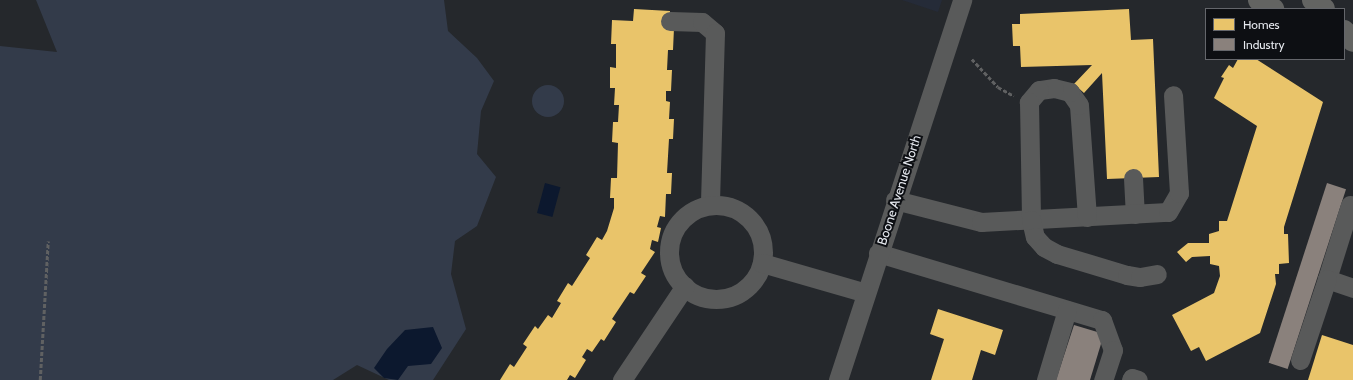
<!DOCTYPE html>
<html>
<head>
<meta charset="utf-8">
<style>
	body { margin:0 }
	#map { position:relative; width:1353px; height:380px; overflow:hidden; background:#25282c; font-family:Cabin,sans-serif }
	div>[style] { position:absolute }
	.built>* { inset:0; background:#252b38 }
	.green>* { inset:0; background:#333b4a }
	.round { border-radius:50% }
	.water>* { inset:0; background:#0c182e; transform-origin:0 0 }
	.homes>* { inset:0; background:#e9c46a }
	.industry>* { inset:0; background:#8a817c; transform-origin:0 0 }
	.path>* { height:2.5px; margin-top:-1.25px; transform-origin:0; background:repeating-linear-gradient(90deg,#606162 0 4px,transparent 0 6px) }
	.minor>* { height:19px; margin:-9.5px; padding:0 9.5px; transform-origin:9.5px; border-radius:9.5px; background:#595a5a }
	.minor>.ring { margin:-9.5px; padding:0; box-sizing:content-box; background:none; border:19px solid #595a5a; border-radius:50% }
	.major>* { height:22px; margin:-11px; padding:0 11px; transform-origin:11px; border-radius:11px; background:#636462 }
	span { translate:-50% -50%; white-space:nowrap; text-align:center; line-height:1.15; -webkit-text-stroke:4px #0d0f13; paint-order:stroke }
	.street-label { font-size:13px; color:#e6e9ef }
	.legend { position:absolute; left:1205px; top:8px; width:140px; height:52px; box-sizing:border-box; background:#0d0f13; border:1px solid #64666b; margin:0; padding:5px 7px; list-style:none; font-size:12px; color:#e6e9ef }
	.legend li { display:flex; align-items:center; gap:8px; height:20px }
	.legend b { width:20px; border:1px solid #64666b }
</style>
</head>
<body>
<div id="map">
	<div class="built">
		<i style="clip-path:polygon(902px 0,942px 0,938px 12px)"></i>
	</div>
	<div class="green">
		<i style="clip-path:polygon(36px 0,444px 0,448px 31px,477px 58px,494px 81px,481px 111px,477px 154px,496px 177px,477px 226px,455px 241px,451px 274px,466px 329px,433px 380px,389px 380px,357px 365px,333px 380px,0 380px,0 46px,57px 52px)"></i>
		<i class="round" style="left:532px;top:85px;width:32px;height:32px"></i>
	</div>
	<div class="water">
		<i style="left:545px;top:183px;width:16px;height:31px;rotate:15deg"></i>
		<i style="clip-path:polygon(433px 327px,442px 348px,431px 364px,408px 366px,398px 380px,384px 378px,374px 368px,387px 349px,405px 330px)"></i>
	</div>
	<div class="homes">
		<i style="clip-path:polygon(634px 9px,670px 11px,669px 28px,674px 28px,673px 50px,668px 50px,667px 70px,672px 70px,671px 91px,666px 91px,666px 101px,670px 102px,669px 119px,674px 119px,673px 139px,669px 139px,667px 173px,672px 173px,671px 194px,666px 194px,665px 217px,660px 216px,657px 227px,661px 228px,658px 242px,652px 240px,650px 249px,655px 252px,641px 273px,646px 276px,634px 294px,630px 292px,612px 319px,616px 322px,604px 341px,601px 339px,592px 352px,587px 349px,582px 357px,586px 360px,575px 378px,570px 375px,567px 380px,500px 380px,510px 364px,514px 367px,527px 347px,523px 344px,535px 326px,538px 329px,548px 315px,552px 318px,561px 303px,557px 301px,568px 283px,572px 286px,590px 258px,586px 255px,597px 237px,602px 240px,607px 231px,614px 208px,614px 198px,610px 198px,611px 178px,617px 178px,618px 143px,612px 142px,613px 122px,618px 122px,619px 105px,614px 105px,615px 88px,610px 88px,610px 67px,616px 68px,616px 44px,611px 44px,612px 20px,633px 21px)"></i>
		<i style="clip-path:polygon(1129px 9px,1131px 40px,1153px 39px,1159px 177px,1107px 179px,1102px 73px,1084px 93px,1074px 84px,1092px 65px,1021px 67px,1020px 46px,1013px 46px,1012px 24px,1020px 24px,1020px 14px)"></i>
		<i style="clip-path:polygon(1238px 59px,1256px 59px,1323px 102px,1284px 227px,1284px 234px,1288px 234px,1289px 263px,1279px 264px,1279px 274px,1275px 274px,1276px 284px,1260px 333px,1206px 361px,1199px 347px,1191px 351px,1172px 315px,1214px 293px,1220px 276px,1219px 266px,1210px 264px,1210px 256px,1192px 257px,1186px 262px,1177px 252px,1188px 243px,1209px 243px,1209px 234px,1219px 231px,1219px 221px,1227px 221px,1257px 126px,1214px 98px,1224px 78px,1221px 77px,1229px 65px,1233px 68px)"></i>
		<i style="clip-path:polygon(938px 309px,1003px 330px,995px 355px,981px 350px,972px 380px,931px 380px,944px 339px,930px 334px)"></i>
		<i style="clip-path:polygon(1322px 335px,1353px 345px,1353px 380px,1308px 380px)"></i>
	</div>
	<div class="industry">
		<i style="left:1327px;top:183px;width:20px;height:189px;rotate:18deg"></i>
		<i style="clip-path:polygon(1074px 325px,1104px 334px,1090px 380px,1056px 380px)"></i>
	</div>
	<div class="path">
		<i style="left:972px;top:59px;width:38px;rotate:47deg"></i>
		<i style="left:998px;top:87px;width:18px;rotate:29deg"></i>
		<i style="left:40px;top:380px;width:139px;rotate:-86.7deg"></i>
	</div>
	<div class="minor">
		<i style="left:670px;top:21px;width:32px;rotate:2deg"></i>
		<i style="left:702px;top:22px;width:17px;rotate:40deg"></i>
		<i style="left:715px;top:33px;width:172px;rotate:91.7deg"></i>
		<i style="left:1133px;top:178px;width:36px;rotate:87deg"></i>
		<i style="left:895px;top:200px;width:89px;rotate:14.3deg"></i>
		<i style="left:981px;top:222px;width:187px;rotate:-3.1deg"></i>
		<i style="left:1168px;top:212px;width:22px;rotate:-60deg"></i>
		<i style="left:1179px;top:193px;width:98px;rotate:-93.5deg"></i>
		<i style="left:1350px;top:205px;width:77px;rotate:107.3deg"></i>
		<i style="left:1327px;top:279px;width:28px;rotate:19deg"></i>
		<i class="ring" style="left:669px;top:205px;width:75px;height:75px"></i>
		<i style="left:1087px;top:217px;width:112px;rotate:-94.1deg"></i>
		<i style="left:1079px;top:105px;width:16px;rotate:-125deg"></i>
		<i style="left:1070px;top:92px;width:16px;rotate:-166deg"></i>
		<i style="left:1054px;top:88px;width:15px;rotate:172deg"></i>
		<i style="left:1039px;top:90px;width:16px;rotate:130deg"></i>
		<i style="left:1029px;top:102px;width:118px;rotate:89deg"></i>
		<i style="left:1031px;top:220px;width:17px;rotate:77deg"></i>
		<i style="left:1035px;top:237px;width:13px;rotate:48deg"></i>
		<i style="left:1044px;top:247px;width:15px;rotate:28deg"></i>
		<i style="left:1057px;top:254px;width:73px;rotate:16.7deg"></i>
		<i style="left:1127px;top:275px;width:13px;rotate:9deg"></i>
		<i style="left:1140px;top:277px;width:17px;rotate:-10deg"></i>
		<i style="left:878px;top:253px;width:234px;rotate:16.7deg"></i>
		<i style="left:1102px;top:320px;width:32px;rotate:70deg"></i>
		<i style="left:1113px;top:350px;width:32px;rotate:108deg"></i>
		<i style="left:762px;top:263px;width:108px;rotate:16.1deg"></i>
		<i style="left:1300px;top:360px;width:85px;rotate:-71.6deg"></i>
		<i style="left:622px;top:380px;width:113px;rotate:-56.2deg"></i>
		<i style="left:838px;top:380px;width:400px;rotate:-71.9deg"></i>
		<i style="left:1046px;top:380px;width:73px;rotate:-73.3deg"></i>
		<i style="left:1131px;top:380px;width:2px;rotate:-63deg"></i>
		<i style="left:1132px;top:378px;width:6px;rotate:18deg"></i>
	</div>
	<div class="major">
		<i style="left:1259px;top:0;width:17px;rotate:33deg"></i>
		<i style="left:1313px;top:0;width:14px;rotate:39deg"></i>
		<i style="left:1344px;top:31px;width:13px;rotate:48deg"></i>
	</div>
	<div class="street-label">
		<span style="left:899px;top:190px;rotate:-72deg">Boone Avenue North</span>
	</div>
	<ul class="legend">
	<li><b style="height:11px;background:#e9c46a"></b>Homes</li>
	<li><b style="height:11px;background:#8a817c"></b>Industry</li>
	</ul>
</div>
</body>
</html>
